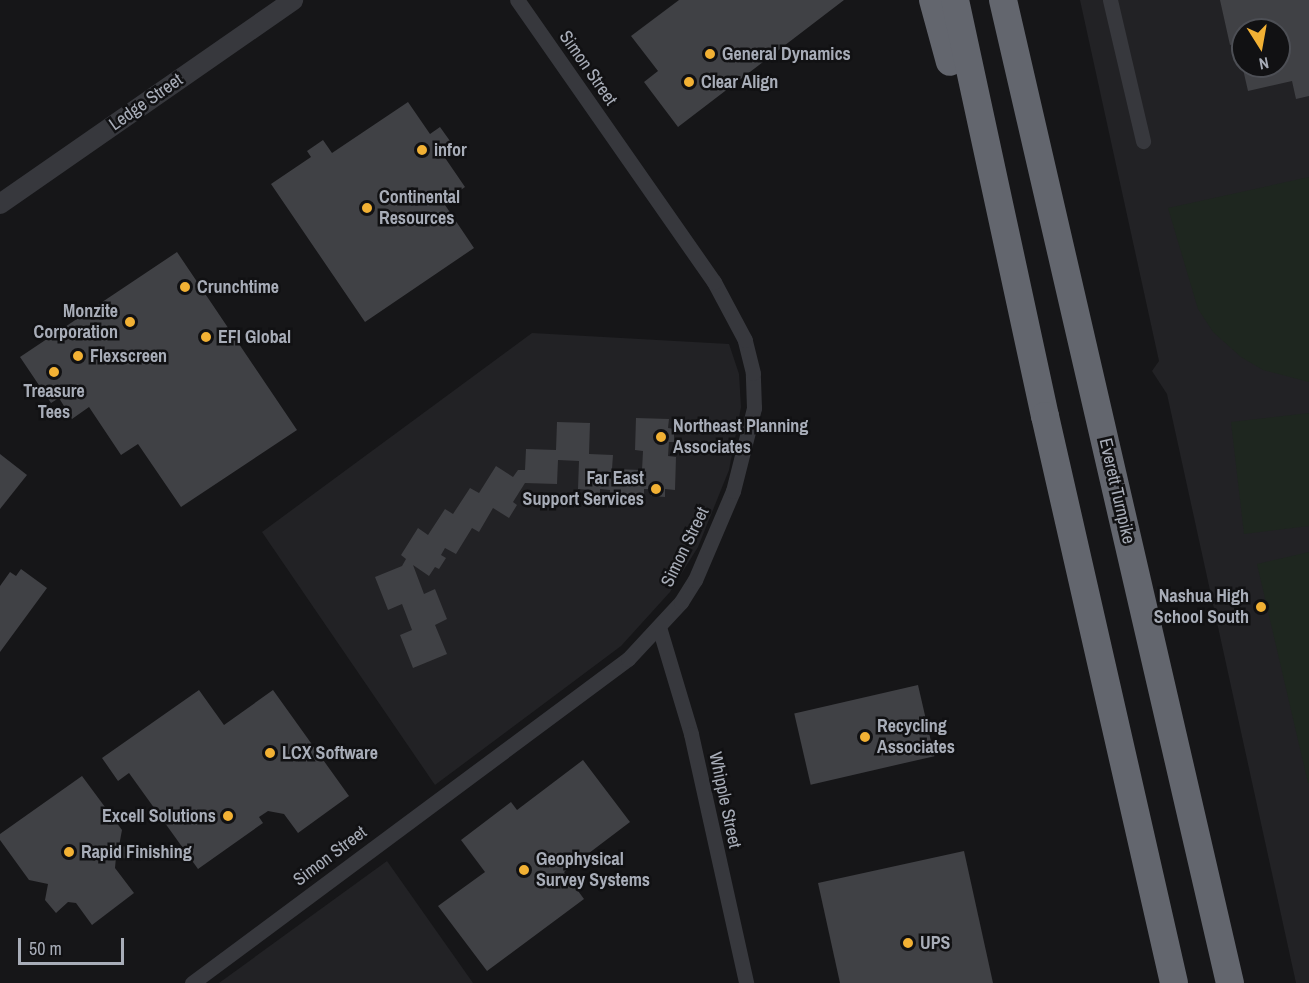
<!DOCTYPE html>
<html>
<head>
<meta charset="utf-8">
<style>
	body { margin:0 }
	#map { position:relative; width:1309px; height:983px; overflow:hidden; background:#161618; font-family:"Archivo Narrow",sans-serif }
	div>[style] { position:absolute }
	.built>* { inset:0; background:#222225 }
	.green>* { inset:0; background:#1e261f }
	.building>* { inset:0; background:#404145; transform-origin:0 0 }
	.minor>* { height:15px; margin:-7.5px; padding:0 7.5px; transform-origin:7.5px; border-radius:7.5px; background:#37383d }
	.tertiary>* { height:20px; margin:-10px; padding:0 10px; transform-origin:10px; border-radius:10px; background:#37383d }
	.motorway>* { height:28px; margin:-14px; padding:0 14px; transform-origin:14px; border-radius:14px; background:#63666e }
	.dots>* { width:16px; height:16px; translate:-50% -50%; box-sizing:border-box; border:3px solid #111113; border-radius:50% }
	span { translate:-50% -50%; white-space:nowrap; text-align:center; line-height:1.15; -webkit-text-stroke:5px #111113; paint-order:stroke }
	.poi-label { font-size:18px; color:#a8adb8; font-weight:700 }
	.left { translate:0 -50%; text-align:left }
	.right { translate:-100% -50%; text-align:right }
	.street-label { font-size:18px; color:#a8adb8 }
	.north { position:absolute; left:1231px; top:18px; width:60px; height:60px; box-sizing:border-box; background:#111113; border:2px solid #4d4f55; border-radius:50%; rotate:169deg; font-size:16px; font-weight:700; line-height:24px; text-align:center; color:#a8adb8 }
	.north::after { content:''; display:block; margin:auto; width:21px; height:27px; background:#f2b134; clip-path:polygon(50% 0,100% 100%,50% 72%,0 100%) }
	.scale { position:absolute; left:18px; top:938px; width:106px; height:27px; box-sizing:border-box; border:3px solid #a8adb8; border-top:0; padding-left:8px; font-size:18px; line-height:21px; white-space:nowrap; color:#a8adb8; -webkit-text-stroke:4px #111113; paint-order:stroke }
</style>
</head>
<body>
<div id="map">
	<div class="built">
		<i style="clip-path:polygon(evenodd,1080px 0,1309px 0,1309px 983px,1296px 983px,1167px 394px,1152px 371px,1159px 361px,1080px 0,1243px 30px,1279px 30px,1279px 66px,1243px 66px,1243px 30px)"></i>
		<i style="clip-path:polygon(532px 333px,729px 344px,739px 374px,741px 407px,729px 470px,698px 547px,670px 592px,621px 646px,435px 785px,262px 532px)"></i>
		<i style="clip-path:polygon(387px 861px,473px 983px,219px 983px)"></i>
	</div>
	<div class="green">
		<i style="clip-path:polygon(1309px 177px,1309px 382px,1263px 370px,1241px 357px,1213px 332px,1198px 309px,1168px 208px)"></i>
		<i style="clip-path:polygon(1309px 413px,1309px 526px,1244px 534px,1231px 422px)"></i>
		<i style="clip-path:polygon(1309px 552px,1309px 783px,1308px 783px,1257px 564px)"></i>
	</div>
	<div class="building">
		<i style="clip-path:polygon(679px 0,844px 0,678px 127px,644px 82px,658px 71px,631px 36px)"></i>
		<i style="clip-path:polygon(evenodd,1220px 0,1309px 0,1309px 96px,1296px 99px,1292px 81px,1248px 91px,1237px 43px,1230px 45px,1220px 0,1243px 30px,1279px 30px,1279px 66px,1243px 66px,1243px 30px)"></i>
		<i style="clip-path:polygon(408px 102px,430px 134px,440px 127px,450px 141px,439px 149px,465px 187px,443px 202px,474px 248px,365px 322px,271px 184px,311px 157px,307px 151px,323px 140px,332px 153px)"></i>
		<i style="clip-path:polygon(177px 252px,297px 430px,181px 507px,138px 444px,121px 455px,89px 407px,72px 419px,59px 398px,51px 403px,20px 357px)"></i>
		<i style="clip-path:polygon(636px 418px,669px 419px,668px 428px,674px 429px,674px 442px,669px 442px,668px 456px,676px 457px,675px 490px,665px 489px,665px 497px,651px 496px,651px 489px,644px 489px,644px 504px,609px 503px,610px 490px,600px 489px,600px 495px,590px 495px,590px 490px,578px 489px,579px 461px,558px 460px,557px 484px,525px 483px,513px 502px,517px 505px,509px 518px,493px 508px,479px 532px,472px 528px,456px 554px,445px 548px,441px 555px,446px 558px,439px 569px,435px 567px,429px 576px,413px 565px,424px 594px,435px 589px,447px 619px,435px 625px,447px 654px,413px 668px,400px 635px,412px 630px,402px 604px,388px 610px,375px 577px,402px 566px,406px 559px,401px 555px,418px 528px,428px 535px,445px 509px,453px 514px,470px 488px,479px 493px,496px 466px,513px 477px,518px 470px,525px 470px,526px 449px,556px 450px,557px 422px,590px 423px,589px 454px,613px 455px,612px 469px,642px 470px,643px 451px,635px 450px)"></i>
		<i style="clip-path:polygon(0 454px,27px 475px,0 509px)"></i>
		<i style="clip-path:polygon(21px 569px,47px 588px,0 652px,0 586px,10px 572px,16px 576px)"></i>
		<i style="left:918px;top:685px;width:73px;height:127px;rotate:77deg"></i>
		<i style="clip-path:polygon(199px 690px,224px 725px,273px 690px,349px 796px,298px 833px,284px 814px,268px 811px,259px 817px,263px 823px,198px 869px,129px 773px,118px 781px,102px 758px)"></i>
		<i style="clip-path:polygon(583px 760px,630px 822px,564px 872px,584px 899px,487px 971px,438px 906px,485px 872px,461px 840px,511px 802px,517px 810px)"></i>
		<i style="clip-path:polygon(82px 776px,122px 830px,119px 846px,131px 847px,129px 859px,116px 857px,115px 868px,134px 893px,92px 925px,76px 903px,68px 902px,56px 913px,45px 900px,48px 884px,29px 880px,0 840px,0 834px)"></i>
		<i style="clip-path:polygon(964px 851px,993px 983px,840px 983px,818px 883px)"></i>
	</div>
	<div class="minor">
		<i style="left:1110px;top:0;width:145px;rotate:76.8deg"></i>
		<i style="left:659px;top:627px;width:112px;rotate:73.3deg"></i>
		<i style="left:691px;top:734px;width:255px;rotate:77.5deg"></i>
		<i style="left:192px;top:983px;width:543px;rotate:-36.62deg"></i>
		<i style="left:628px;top:659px;width:78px;rotate:-47.1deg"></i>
		<i style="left:681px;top:602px;width:26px;rotate:-58deg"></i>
		<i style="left:695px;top:580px;width:97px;rotate:-66.9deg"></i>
		<i style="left:733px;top:491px;width:86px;rotate:-75.8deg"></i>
		<i style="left:754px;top:408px;width:35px;rotate:-92deg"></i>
		<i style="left:753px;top:373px;width:34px;rotate:-104deg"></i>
		<i style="left:745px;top:340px;width:66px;rotate:-118.1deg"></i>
		<i style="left:714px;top:282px;width:344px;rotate:-124.9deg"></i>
	</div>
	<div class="tertiary">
		<i style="left:0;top:204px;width:357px;rotate:-34.8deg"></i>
	</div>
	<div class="motorway">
		<i style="left:933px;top:0;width:64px;rotate:74.7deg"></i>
		<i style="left:955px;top:0;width:426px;rotate:77.8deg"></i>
		<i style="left:1045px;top:416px;width:581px;rotate:77.18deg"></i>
		<i style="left:1003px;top:0;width:1009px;rotate:77deg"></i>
	</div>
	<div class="dots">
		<i style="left:710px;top:54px;background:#f2b134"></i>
		<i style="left:689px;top:82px;background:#f2b134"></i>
		<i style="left:422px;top:150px;background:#f2b134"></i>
		<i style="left:367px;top:208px;background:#f2b134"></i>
		<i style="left:185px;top:287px;background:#f2b134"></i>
		<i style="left:130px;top:322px;background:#f2b134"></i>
		<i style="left:206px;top:337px;background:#f2b134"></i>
		<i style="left:78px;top:356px;background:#f2b134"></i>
		<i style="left:54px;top:372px;background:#f2b134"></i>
		<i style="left:661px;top:437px;background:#f2b134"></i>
		<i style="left:656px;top:489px;background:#f2b134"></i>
		<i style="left:1261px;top:607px;background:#f2b134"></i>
		<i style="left:865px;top:737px;background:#f2b134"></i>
		<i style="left:270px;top:753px;background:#f2b134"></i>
		<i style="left:228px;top:816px;background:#f2b134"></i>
		<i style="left:69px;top:852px;background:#f2b134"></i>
		<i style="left:524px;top:870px;background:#f2b134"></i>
		<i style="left:908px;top:943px;background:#f2b134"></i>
	</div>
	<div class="poi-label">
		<span class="left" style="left:722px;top:54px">General Dynamics</span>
		<span class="left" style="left:701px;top:82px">Clear Align</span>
		<span class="left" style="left:434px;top:150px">infor</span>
		<span class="left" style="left:379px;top:208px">Continental<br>Resources</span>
		<span class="left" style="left:197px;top:287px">Crunchtime</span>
		<span class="right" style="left:118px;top:322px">Monzite<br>Corporation</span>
		<span class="left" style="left:218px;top:337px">EFI Global</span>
		<span class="left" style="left:90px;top:356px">Flexscreen</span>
		<span style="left:54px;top:402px">Treasure<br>Tees</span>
		<span class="left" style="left:673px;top:437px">Northeast Planning<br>Associates</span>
		<span class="right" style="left:644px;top:489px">Far East<br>Support Services</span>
		<span class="right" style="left:1249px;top:607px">Nashua High<br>School South</span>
		<span class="left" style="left:877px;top:737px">Recycling<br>Associates</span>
		<span class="left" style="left:282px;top:753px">LCX Software</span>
		<span class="right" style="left:216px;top:816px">Excell Solutions</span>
		<span class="left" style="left:81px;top:852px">Rapid Finishing</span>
		<span class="left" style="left:536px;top:870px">Geophysical<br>Survey Systems</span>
		<span class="left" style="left:920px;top:943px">UPS</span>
	</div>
	<div class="street-label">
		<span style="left:588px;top:68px;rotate:55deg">Simon Street</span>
		<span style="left:146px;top:102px;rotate:-35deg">Ledge Street</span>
		<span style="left:1117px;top:491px;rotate:77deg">Everett Turnpike</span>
		<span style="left:685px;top:547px;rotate:-64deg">Simon Street</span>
		<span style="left:725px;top:800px;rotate:78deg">Whipple Street</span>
		<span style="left:330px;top:856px;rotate:-37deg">Simon Street</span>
	</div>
	<div class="north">N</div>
	<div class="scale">50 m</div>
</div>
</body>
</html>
